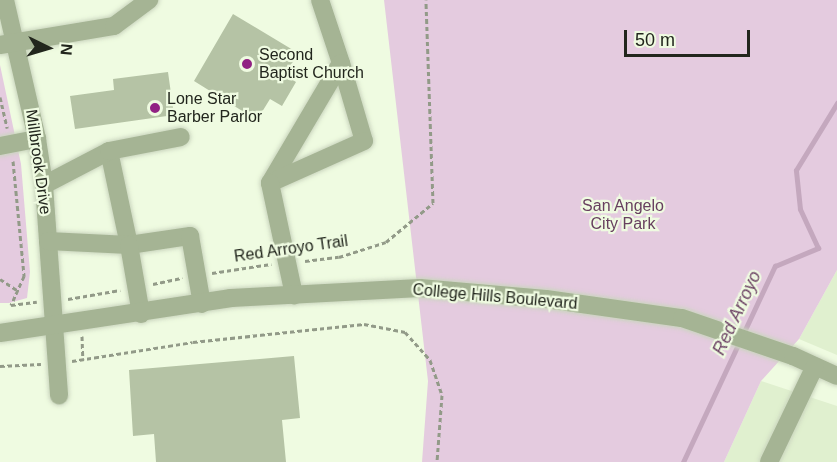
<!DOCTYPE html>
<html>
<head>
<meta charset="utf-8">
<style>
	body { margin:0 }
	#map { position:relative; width:837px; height:462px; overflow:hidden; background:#effbe1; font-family:Helvetica,sans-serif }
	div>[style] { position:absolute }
	.built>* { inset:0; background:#e0f0cf }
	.green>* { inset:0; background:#e4cbdf }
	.stream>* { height:5px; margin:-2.5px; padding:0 2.5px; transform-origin:2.5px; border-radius:2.5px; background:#c4a8be }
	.building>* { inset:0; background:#b5c3a5 }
	.path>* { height:3px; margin-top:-1.5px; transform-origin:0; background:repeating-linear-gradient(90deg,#929a88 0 4.5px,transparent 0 7.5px) }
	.roads { filter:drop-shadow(0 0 2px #cad5be) drop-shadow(0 0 2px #cad5be) }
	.minor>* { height:18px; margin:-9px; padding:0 9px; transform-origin:9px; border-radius:9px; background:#a5b494 }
	.dots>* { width:16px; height:16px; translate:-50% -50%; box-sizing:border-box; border:3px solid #effbe1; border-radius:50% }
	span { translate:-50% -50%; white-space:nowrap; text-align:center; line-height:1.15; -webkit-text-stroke:4.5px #effbe1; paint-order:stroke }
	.poi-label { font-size:16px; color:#22261d }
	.left { translate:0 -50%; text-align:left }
	.street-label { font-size:16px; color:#22261d }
	.park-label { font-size:16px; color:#673f5f }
	.water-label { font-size:18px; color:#6f4667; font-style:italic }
	.north { position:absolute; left:18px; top:18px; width:60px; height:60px; -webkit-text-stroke:4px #effbe1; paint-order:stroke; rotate:95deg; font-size:16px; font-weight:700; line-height:24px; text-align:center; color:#22261d }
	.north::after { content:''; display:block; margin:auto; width:21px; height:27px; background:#22261d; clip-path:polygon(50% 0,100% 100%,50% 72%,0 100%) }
	.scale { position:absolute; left:624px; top:30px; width:126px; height:27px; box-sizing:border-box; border:3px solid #22261d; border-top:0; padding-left:8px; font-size:18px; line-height:21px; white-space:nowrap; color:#22261d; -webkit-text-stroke:4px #effbe1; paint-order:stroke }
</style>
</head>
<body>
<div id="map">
	<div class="built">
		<i style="clip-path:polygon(837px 270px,837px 355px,799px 339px)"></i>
		<i style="clip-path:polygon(761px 381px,837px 406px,837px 462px,724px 462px)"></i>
	</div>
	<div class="green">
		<i style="clip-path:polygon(384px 0,837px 0,837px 270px,799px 339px,761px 381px,724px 462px,422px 462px,428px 381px)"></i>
		<i style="clip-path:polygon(0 65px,21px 164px,30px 272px,27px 298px,9px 303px,0 303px)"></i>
	</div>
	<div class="stream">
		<i style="left:683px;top:462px;width:217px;rotate:-64.9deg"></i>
		<i style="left:775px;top:266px;width:47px;rotate:-22.7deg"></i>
		<i style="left:818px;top:248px;width:43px;rotate:-114.8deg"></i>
		<i style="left:800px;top:209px;width:39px;rotate:-96deg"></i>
		<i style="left:796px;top:170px;width:79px;rotate:-58.5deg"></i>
	</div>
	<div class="building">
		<i style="clip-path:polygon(233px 14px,298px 53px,285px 75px,296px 82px,282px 106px,270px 99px,257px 120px,194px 81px)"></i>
		<i style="clip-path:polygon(168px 72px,174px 115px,75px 129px,70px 96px,114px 90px,113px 79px)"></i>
		<i style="clip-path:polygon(294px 356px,300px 418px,282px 420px,286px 462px,156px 462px,154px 434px,133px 436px,129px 370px)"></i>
	</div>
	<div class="path">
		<i style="left:0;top:97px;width:32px;rotate:77deg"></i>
		<i style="left:13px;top:161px;width:116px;rotate:84.5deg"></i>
		<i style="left:24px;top:276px;width:32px;rotate:114deg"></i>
		<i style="left:11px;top:305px;width:26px;rotate:-7deg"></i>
		<i style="left:305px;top:261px;width:34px;rotate:-7deg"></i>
		<i style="left:339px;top:257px;width:49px;rotate:-17.7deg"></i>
		<i style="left:386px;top:242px;width:61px;rotate:-39.7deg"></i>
		<i style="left:433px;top:203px;width:203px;rotate:-92deg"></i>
		<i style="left:212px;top:273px;width:60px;rotate:-8.7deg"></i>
		<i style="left:0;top:279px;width:20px;rotate:33deg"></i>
		<i style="left:153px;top:284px;width:30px;rotate:-12deg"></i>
		<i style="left:68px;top:299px;width:53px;rotate:-9.8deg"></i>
		<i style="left:82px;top:336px;width:24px;rotate:88deg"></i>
		<i style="left:72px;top:361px;width:122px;rotate:-8.9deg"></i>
		<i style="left:193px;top:342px;width:172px;rotate:-6deg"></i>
		<i style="left:364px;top:324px;width:42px;rotate:11deg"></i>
		<i style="left:405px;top:332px;width:38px;rotate:48deg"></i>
		<i style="left:430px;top:360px;width:37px;rotate:71deg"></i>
		<i style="left:442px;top:395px;width:67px;rotate:94.3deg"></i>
		<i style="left:0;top:366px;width:41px;rotate:-2.8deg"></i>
	</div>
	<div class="roads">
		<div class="minor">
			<i style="left:5px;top:0;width:143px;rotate:77deg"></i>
			<i style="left:37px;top:139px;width:47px;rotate:81.3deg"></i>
			<i style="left:44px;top:185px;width:211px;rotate:85.9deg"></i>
			<i style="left:320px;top:0;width:66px;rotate:71.6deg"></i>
			<i style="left:0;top:45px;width:116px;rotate:-9.5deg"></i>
			<i style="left:114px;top:26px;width:44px;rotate:-36.6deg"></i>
			<i style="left:0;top:146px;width:38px;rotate:-11deg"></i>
			<i style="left:109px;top:151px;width:96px;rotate:78deg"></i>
			<i style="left:129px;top:245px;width:62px;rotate:-8.4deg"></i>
			<i style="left:190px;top:236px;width:69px;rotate:80deg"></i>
			<i style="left:270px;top:183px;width:139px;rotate:-59.4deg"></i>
			<i style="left:341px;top:63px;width:81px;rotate:73.6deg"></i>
			<i style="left:364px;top:141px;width:103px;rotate:155.9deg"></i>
			<i style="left:270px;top:183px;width:115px;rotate:77.9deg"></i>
			<i style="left:44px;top:185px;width:73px;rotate:-27.6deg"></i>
			<i style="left:109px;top:151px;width:73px;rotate:-11deg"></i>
			<i style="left:48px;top:241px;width:81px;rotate:2.8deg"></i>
			<i style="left:129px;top:245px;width:70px;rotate:80.1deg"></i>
			<i style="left:0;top:333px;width:234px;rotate:-8.6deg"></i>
			<i style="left:231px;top:298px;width:189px;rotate:-3deg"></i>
			<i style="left:420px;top:288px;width:126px;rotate:5deg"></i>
			<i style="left:546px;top:299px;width:137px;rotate:8deg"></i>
			<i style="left:682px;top:318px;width:117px;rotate:18.9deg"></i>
			<i style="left:793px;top:356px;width:48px;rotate:24.4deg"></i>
			<i style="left:769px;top:462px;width:106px;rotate:-64.4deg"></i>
		</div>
	</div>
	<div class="dots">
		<i style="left:247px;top:64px;background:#912283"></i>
		<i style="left:155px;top:108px;background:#912283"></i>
	</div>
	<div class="poi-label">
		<span class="left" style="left:259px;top:64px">Second<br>Baptist Church</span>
		<span class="left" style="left:167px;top:108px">Lone Star<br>Barber Parlor</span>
	</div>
	<div class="street-label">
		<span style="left:38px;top:162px;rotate:82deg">Millbrook Drive</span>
		<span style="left:291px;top:249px;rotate:-8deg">Red Arroyo Trail</span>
		<span style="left:495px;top:297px;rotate:5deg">College Hills Boulevard</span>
	</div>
	<div class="park-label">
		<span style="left:623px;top:215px">San Angelo<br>City Park</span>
	</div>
	<div class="water-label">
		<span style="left:737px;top:313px;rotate:-65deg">Red Arroyo</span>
	</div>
	<div class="north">N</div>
	<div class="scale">50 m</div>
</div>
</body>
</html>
